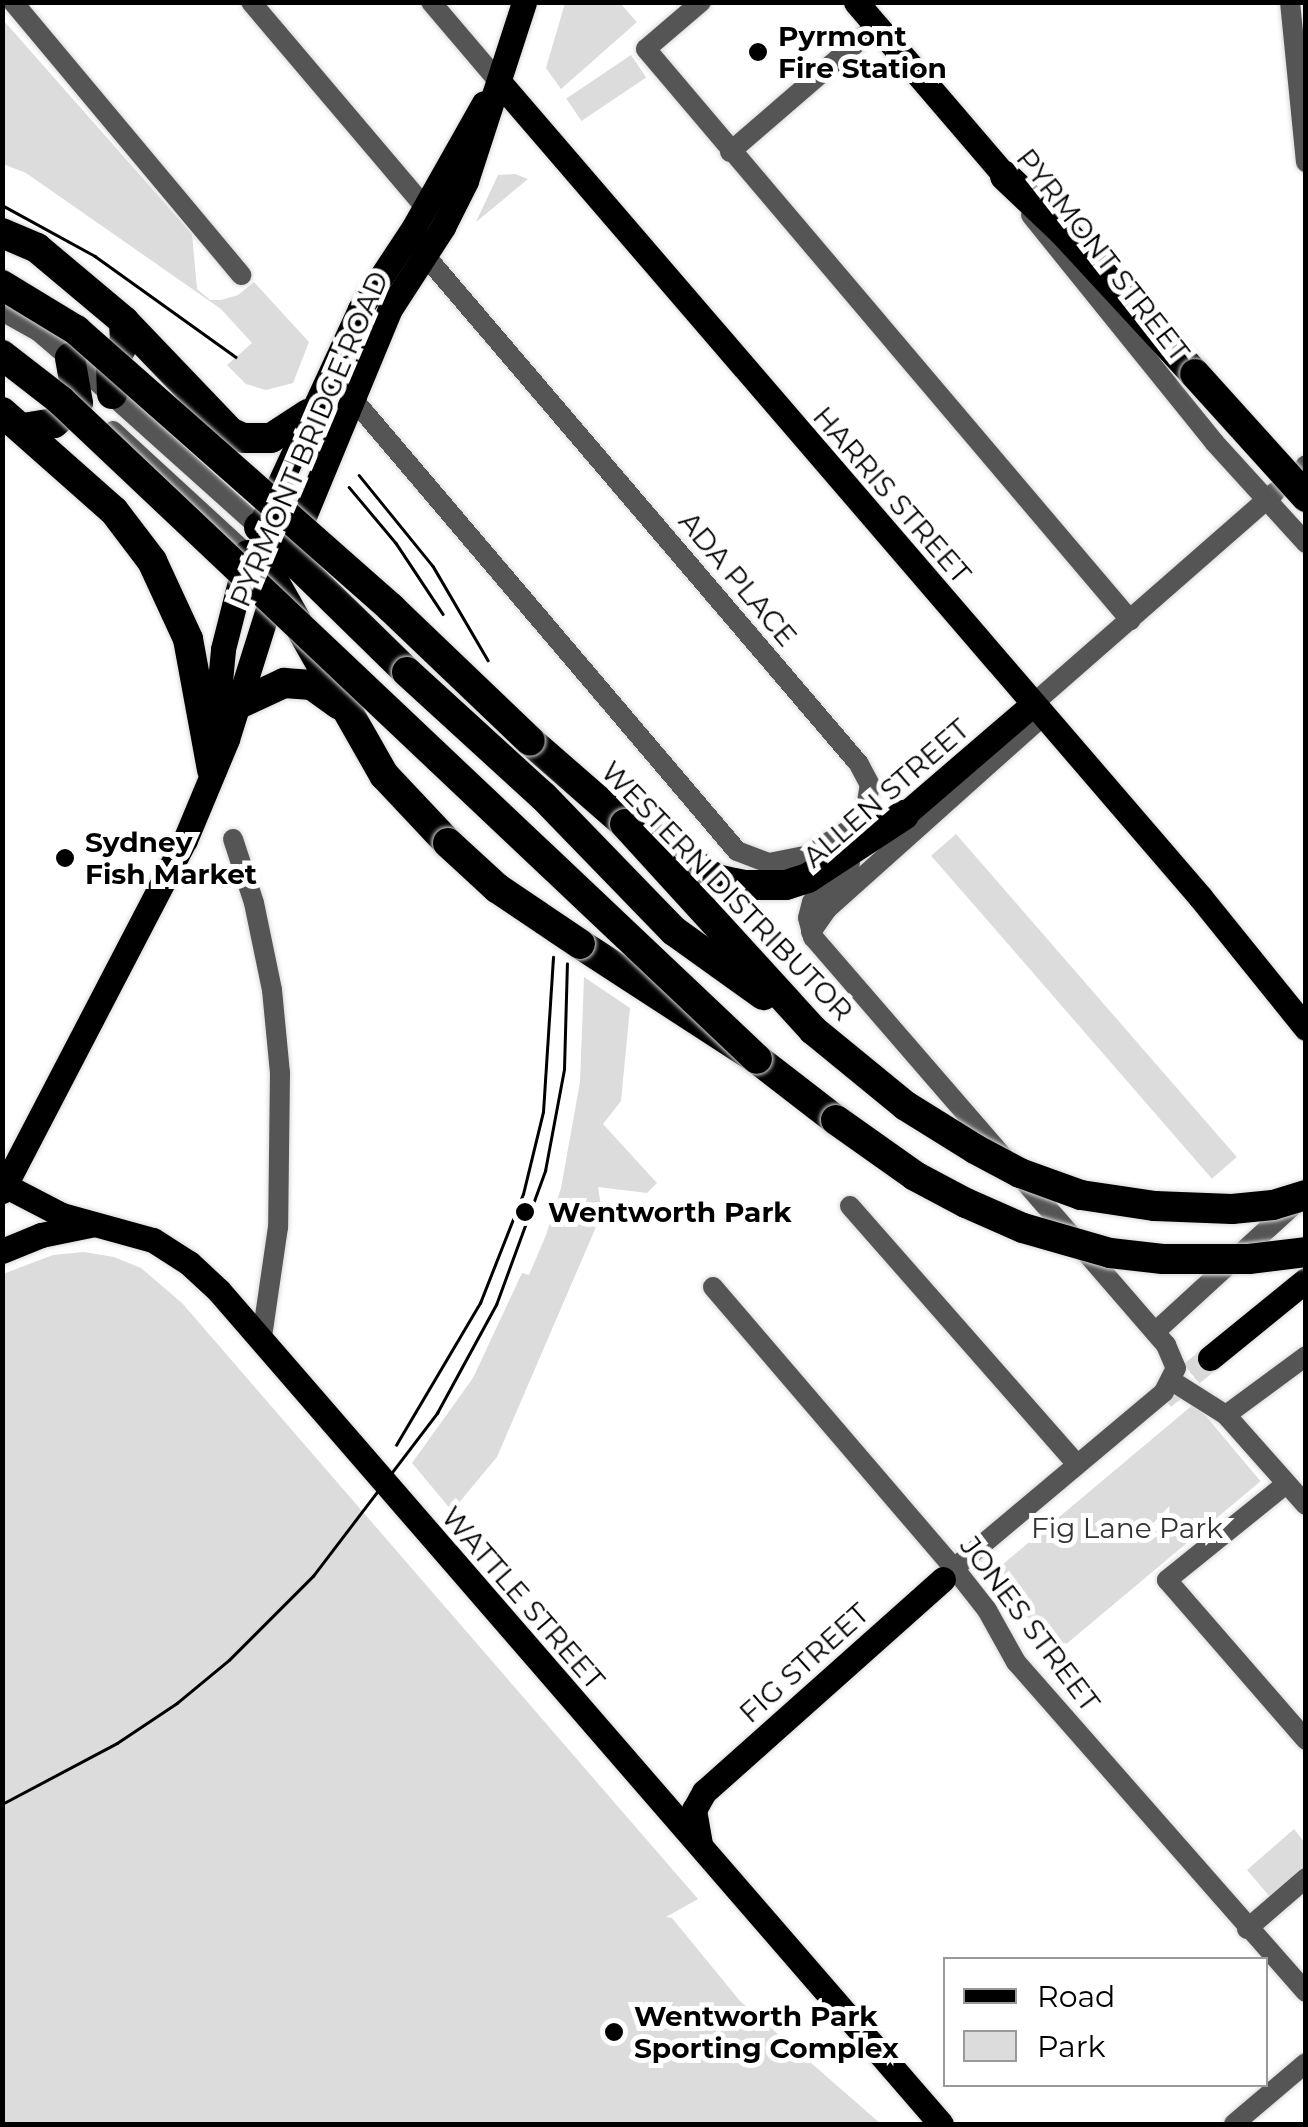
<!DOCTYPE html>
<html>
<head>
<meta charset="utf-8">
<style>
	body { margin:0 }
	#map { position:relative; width:1308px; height:2127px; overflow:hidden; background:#fff; font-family:Montserrat,sans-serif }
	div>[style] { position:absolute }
	.green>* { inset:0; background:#dcdcdc; transform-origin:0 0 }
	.primary-tunnel>* { height:25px; margin-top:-12.5px; transform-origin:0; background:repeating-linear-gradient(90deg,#d9d9d9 0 25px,transparent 0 37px) }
	.roads { filter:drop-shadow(0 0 2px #dbdbdb) drop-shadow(0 0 2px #dbdbdb) }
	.minor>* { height:20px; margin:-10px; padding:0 10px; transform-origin:10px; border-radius:10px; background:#555 }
	.primary>* { height:25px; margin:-12.5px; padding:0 12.5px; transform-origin:12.5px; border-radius:12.5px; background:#000 }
	.motorway>* { height:30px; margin:-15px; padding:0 15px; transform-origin:15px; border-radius:15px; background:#000 }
	.tram>* { height:2.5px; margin:-1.25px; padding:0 1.25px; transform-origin:1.25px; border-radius:1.25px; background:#000 }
	.bridges { filter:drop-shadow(0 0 2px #dbdbdb) drop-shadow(0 0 2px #dbdbdb) }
	.motorway-bridge>* { height:30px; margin:-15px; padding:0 15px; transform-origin:15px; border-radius:15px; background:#000 }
	.dots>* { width:28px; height:28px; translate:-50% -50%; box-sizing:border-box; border:5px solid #fff; border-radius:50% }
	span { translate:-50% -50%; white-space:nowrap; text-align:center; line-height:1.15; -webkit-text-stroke:10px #fff; paint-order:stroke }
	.poi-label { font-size:28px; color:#000; font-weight:700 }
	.left { translate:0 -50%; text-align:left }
	.street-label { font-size:28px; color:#000 }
	.park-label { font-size:28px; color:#333 }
	.frame { position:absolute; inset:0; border:5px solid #000; pointer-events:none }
	.legend { position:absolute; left:943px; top:1957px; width:325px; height:130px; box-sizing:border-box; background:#fff; border:2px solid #999; margin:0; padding:12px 18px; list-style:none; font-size:30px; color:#000 }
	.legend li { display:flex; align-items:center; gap:20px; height:50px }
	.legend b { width:50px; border:2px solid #999 }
</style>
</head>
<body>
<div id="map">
	<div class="green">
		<i style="clip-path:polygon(565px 3px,620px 3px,637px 22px,561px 89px,546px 68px)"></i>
		<i style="clip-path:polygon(4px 21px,192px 234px,197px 289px,210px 300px,221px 300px,238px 295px,254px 282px,309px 342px,293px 383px,266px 390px,246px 384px,227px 365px,252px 343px,221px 309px,26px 173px,3px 164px)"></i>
		<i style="left:631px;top:55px;width:27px;height:78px;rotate:56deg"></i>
		<i style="clip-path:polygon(515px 174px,528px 179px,476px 222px,498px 175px)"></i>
		<i style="left:956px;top:834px;width:428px;height:33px;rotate:49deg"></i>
		<i style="clip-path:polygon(584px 977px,630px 1008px,621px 1101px,603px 1124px,657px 1183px,647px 1193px,598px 1187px,602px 1213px,497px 1457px,452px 1511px,412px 1463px,473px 1378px,522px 1273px,529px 1275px,546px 1235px,561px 1188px,580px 1082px)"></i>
		<i style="clip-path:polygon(84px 1252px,114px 1257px,141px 1268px,182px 1303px,698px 1899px,666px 1917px,672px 1918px,740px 2001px,881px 2124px,3px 2124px,3px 1274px,53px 1255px)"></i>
		<i style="left:1195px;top:1403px;width:102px;height:266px;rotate:50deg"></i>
		<i style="clip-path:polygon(1294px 1829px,1305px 1843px,1305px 1868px,1271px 1898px,1247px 1870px)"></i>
	</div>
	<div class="primary-tunnel">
		<i style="left:1163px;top:1397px;width:61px;rotate:-39.7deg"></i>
	</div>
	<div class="roads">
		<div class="minor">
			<i style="left:13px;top:2px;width:356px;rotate:50.1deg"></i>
			<i style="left:251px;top:2px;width:285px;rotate:49.7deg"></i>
			<i style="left:431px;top:2px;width:105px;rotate:49.6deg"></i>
			<i style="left:701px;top:2px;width:72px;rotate:139.5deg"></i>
			<i style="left:646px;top:49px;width:749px;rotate:49.71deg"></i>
			<i style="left:1290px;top:2px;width:161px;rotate:84.3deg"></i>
			<i style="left:730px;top:152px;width:193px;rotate:-40.8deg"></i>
			<i style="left:1031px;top:215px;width:292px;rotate:51.1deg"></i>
			<i style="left:1214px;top:442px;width:137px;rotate:47.7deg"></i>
			<i style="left:2px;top:311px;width:41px;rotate:29.1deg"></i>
			<i style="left:38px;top:331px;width:74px;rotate:40.6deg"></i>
			<i style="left:94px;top:379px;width:222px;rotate:41.9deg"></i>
			<i style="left:353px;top:399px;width:593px;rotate:49.65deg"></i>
			<i style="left:737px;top:851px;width:34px;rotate:21deg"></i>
			<i style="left:769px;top:863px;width:37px;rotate:-11deg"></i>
			<i style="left:805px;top:856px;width:69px;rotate:-30.7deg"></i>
			<i style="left:864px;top:821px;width:36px;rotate:-81deg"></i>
			<i style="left:870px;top:785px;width:24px;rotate:-118deg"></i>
			<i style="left:859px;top:764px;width:672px;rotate:-130.47deg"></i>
			<i style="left:113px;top:431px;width:183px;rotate:42.6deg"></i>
			<i style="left:1305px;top:466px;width:1px;rotate:-45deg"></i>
			<i style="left:1033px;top:704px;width:322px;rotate:-41.2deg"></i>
			<i style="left:233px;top:839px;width:67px;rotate:71.8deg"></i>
			<i style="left:254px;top:903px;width:89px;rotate:78.3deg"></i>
			<i style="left:272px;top:990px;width:83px;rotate:84.5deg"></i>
			<i style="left:280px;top:1073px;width:154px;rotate:90.7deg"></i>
			<i style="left:278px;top:1227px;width:111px;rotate:98.3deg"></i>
			<i style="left:850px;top:863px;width:54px;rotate:134.3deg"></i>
			<i style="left:812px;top:902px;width:16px;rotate:104deg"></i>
			<i style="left:808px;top:918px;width:20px;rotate:75deg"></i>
			<i style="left:813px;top:937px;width:540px;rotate:49.13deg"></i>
			<i style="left:1166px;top:1345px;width:25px;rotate:67deg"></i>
			<i style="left:1176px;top:1368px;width:27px;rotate:117deg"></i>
			<i style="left:1164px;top:1392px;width:274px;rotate:140deg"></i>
			<i style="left:811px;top:932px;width:28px;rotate:-55deg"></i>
			<i style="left:827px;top:909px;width:290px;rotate:-41.8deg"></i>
			<i style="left:850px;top:1206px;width:342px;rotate:48.7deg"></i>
			<i style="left:713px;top:1287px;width:370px;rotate:49.4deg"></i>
			<i style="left:954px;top:1568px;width:53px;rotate:51.8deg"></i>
			<i style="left:987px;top:1610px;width:60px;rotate:60.9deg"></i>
			<i style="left:1016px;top:1662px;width:439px;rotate:48.7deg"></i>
			<i style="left:1155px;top:1332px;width:193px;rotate:-42.5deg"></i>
			<i style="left:1172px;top:1381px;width:64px;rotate:32.2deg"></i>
			<i style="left:1226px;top:1415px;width:120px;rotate:48.4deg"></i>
			<i style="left:1226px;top:1415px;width:99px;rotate:-36.4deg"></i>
			<i style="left:1286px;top:1484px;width:153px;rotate:141.1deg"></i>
			<i style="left:1167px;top:1580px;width:212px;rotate:49deg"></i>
			<i style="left:1247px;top:1929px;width:78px;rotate:-40.8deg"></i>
			<i style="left:1234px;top:2124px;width:94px;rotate:-40.3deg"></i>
		</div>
		<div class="primary">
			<i style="left:856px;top:2px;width:229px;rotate:49.4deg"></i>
			<i style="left:499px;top:82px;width:1076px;rotate:49.29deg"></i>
			<i style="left:1201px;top:898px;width:167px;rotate:51.1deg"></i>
			<i style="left:264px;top:517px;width:229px;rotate:-65.2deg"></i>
			<i style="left:360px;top:309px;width:98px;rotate:-56.6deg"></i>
			<i style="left:414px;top:227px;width:142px;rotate:-60.6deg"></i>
			<i style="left:293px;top:543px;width:253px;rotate:-67.5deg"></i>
			<i style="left:390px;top:309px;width:98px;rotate:-57.1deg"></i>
			<i style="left:443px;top:227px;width:51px;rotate:-63.4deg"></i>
			<i style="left:466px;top:181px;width:188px;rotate:-72deg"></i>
			<i style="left:214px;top:745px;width:96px;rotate:-84.6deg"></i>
			<i style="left:223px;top:649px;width:94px;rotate:-75.8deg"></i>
			<i style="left:904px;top:815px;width:170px;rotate:-40.7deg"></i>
			<i style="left:6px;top:1186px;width:63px;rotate:27.4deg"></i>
			<i style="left:62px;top:1215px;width:94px;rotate:15.4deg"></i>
			<i style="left:153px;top:1240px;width:43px;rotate:32.6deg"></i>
			<i style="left:189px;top:1263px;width:41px;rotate:43deg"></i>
			<i style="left:219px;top:1291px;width:1102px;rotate:49.08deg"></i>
			<i style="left:2px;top:1191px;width:396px;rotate:-62.5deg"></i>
			<i style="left:185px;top:840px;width:109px;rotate:-67.4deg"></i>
			<i style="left:227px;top:739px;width:163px;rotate:-72.5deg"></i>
			<i style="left:2px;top:1251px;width:42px;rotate:-22.3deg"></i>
			<i style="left:41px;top:1235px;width:50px;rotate:-11.5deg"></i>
			<i style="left:1210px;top:1358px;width:124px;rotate:-39.1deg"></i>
			<i style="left:700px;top:1844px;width:35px;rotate:-100deg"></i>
			<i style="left:694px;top:1810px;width:21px;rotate:-61deg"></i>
			<i style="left:704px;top:1792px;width:320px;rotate:-41.7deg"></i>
		</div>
		<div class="motorway">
			<i style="left:1005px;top:176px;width:80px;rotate:43.5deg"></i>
			<i style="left:1063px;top:231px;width:195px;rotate:47.3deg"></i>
			<i style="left:2px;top:233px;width:38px;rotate:23deg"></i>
			<i style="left:37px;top:248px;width:114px;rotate:40deg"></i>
			<i style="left:124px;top:321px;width:153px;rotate:46.3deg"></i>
			<i style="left:230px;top:432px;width:14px;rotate:25deg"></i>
			<i style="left:243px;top:438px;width:28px"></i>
			<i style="left:271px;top:438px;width:44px;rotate:-33deg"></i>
			<i style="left:112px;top:394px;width:26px;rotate:-92deg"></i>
			<i style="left:111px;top:368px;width:30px;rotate:-63deg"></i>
			<i style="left:125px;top:341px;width:20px;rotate:-93deg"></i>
			<i style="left:2px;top:412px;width:149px;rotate:41.5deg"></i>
			<i style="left:114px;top:511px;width:63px;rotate:52.8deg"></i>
			<i style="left:152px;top:561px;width:86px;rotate:65.2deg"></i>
			<i style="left:188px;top:639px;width:133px;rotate:79.6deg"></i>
			<i style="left:23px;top:428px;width:31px;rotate:-9deg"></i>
			<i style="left:54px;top:423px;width:31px;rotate:-40deg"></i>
			<i style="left:78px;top:403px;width:46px;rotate:-100.1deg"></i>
			<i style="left:259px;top:527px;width:207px;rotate:44.4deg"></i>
			<i style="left:248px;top:555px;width:41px;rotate:47deg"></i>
			<i style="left:276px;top:585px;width:219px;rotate:60.4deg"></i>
			<i style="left:384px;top:775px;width:93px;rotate:46.7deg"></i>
			<i style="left:239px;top:704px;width:50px;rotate:-25deg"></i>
			<i style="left:284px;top:683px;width:28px;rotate:4deg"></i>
			<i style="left:312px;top:685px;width:34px;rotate:36deg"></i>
			<i style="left:530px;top:741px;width:126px;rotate:41.1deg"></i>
			<i style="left:625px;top:824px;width:38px;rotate:25deg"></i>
			<i style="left:659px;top:840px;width:69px;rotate:34.4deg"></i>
			<i style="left:716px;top:879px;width:29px;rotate:12deg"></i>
			<i style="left:744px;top:885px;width:42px"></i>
			<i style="left:786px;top:885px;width:23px;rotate:-18deg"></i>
			<i style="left:808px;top:878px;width:115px;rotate:-33.3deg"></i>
			<i style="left:580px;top:944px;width:211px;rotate:33deg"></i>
			<i style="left:757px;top:1059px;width:100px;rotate:37.7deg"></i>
		</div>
	</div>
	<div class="tram">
		<i style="left:2px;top:205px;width:106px;rotate:28.7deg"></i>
		<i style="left:95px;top:256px;width:173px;rotate:35.6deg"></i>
		<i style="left:359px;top:475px;width:117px;rotate:50.9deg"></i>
		<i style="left:433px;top:566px;width:109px;rotate:59.7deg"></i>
		<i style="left:349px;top:487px;width:73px;rotate:50deg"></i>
		<i style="left:396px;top:543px;width:85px;rotate:56.5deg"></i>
		<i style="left:396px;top:1445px;width:165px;rotate:-59.4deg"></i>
		<i style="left:480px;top:1303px;width:117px;rotate:-68.5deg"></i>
		<i style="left:523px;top:1194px;width:84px;rotate:-76.3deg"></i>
		<i style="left:543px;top:1112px;width:155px;rotate:-86.3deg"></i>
		<i style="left:2px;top:1804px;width:130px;rotate:-27.9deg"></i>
		<i style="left:117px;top:1743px;width:72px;rotate:-33.7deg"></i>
		<i style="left:177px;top:1703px;width:67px;rotate:-39.6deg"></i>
		<i style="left:229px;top:1660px;width:119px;rotate:-45deg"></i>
		<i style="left:313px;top:1576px;width:205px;rotate:-52.7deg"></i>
		<i style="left:437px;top:1413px;width:123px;rotate:-61.4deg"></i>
		<i style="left:496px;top:1305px;width:143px;rotate:-69.9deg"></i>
		<i style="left:545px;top:1171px;width:104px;rotate:-79.4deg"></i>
		<i style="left:564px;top:1069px;width:105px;rotate:-88.4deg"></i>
	</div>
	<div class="bridges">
		<div class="motorway-bridge">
			<i style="left:2px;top:285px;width:87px;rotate:31.3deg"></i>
			<i style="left:76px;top:330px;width:420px;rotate:41.4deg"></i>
			<i style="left:391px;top:608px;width:192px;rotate:43.7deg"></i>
			<i style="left:2px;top:355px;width:73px;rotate:37.8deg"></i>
			<i style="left:60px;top:400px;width:959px;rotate:43.39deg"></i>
			<i style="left:1195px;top:374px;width:166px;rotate:47.9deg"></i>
			<i style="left:407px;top:672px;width:184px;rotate:42.4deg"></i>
			<i style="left:543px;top:796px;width:188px;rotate:45.9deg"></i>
			<i style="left:674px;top:931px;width:110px;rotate:35.7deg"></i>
			<i style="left:625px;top:824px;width:279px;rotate:47.6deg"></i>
			<i style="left:813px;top:1030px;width:120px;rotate:39.3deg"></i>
			<i style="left:906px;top:1106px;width:81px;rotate:31.9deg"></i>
			<i style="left:975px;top:1149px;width:51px;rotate:28.1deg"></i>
			<i style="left:1020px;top:1173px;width:65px;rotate:19.8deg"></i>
			<i style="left:1081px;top:1195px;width:75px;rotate:8.5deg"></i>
			<i style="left:1155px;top:1206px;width:77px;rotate:2.2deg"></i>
			<i style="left:1232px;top:1209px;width:41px;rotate:-5.6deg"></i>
			<i style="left:1273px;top:1205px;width:34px;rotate:-17deg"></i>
			<i style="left:448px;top:843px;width:67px;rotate:42.6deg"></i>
			<i style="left:497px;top:888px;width:100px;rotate:34deg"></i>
			<i style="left:836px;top:1120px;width:97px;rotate:35.3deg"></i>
			<i style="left:915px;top:1176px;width:58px;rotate:27.9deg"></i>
			<i style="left:966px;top:1203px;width:62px;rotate:23.7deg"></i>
			<i style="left:1023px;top:1228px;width:91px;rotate:16deg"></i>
			<i style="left:1110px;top:1253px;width:53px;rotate:6.5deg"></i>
			<i style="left:1163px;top:1259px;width:86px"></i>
			<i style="left:1249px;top:1259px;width:57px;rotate:-7deg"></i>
		</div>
	</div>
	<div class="dots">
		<i style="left:758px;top:52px;background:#000"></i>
		<i style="left:65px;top:858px;background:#000"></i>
		<i style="left:525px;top:1212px;background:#000"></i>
		<i style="left:614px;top:2032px;background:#000"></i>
	</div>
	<div class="poi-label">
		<span class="left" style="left:778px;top:52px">Pyrmont<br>Fire Station</span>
		<span class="left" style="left:85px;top:858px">Sydney<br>Fish Market</span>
		<span class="left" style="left:548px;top:1212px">Wentworth Park</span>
		<span class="left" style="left:634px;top:2032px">Wentworth Park<br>Sporting Complex</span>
	</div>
	<div class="street-label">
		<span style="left:1103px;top:255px;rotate:52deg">PYRMONT STREET</span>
		<span style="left:309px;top:439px;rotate:-67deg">PYRMONT BRIDGE ROAD</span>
		<span style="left:892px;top:495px;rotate:49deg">HARRIS STREET</span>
		<span style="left:738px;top:579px;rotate:50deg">ADA PLACE</span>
		<span style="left:886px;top:793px;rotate:-41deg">ALLEN STREET</span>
		<span style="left:727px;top:891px;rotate:46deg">WESTERN DISTRIBUTOR</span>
		<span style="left:523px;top:1598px;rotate:49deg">WATTLE STREET</span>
		<span style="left:1030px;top:1624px;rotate:53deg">JONES STREET</span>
		<span style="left:804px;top:1663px;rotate:-42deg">FIG STREET</span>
	</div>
	<div class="park-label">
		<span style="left:1127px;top:1528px">Fig Lane Park</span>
	</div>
	<div class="frame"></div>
	<ul class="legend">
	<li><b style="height:12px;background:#000"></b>Road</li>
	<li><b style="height:28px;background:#dcdcdc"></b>Park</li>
	</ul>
</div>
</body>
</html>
